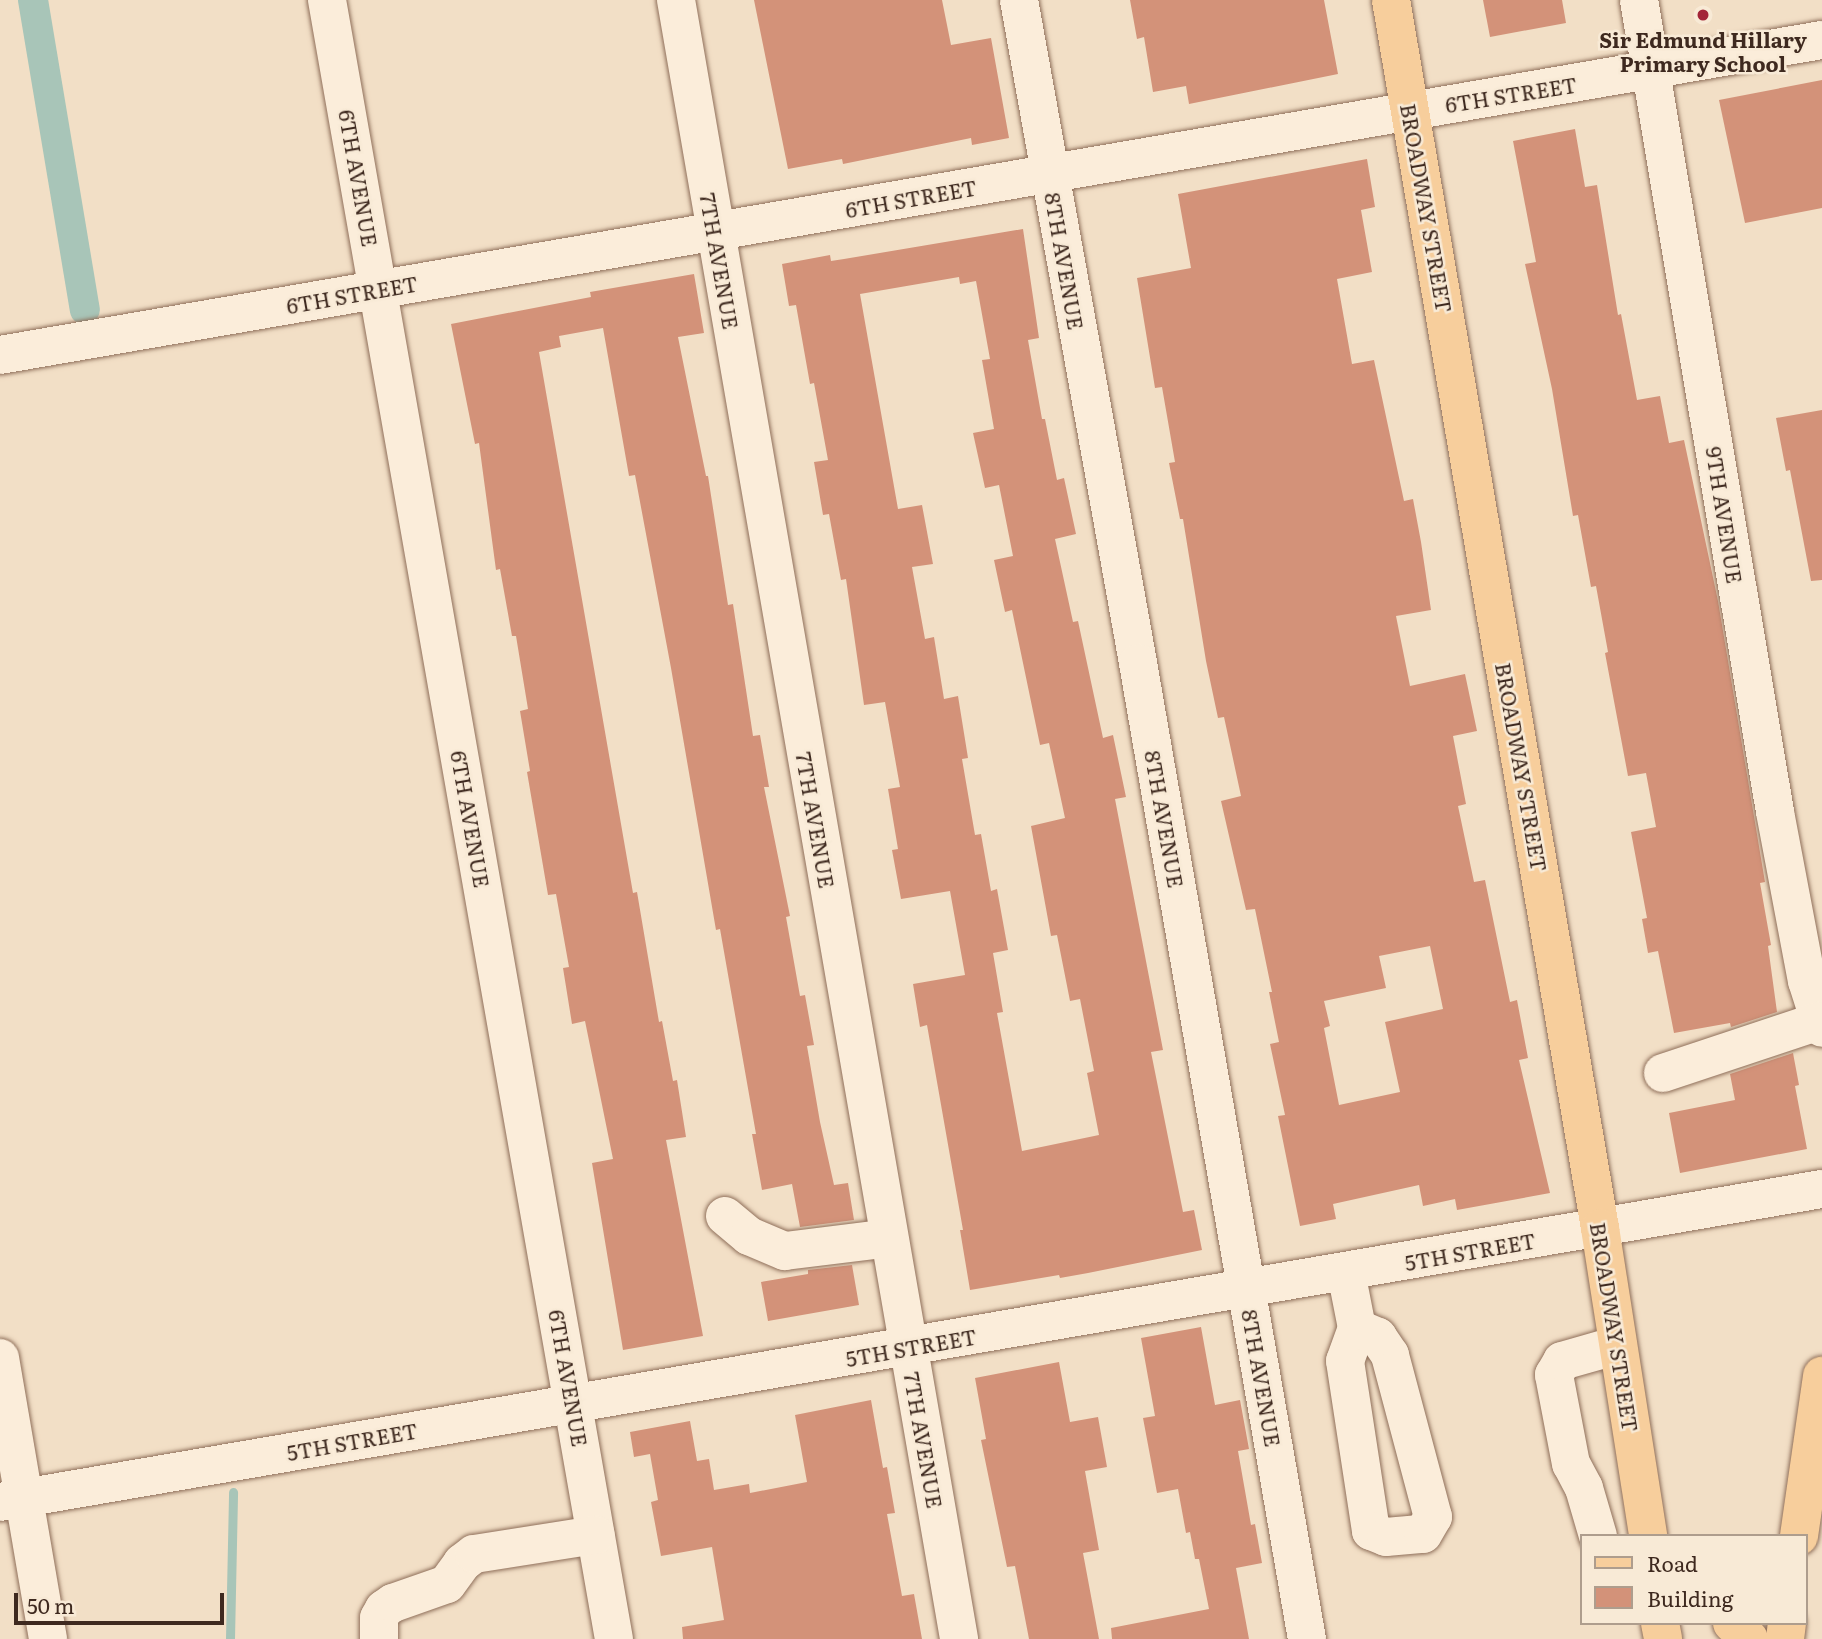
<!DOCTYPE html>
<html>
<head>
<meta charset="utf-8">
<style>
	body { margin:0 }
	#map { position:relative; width:1822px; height:1639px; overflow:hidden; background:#f2dfc6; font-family:Literata,serif }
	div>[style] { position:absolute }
	.stream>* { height:9px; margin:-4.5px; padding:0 4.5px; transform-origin:4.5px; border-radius:4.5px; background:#a8c5b8 }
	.canal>* { height:30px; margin:-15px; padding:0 15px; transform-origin:15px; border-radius:15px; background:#a8c5b8 }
	.building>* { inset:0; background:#d39279 }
	.roads { filter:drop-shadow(0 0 2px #8f6f5a) drop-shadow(0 0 2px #8f6f5a) }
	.minor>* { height:38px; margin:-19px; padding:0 19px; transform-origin:19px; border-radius:19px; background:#fbedda }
	.major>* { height:38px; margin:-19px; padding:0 19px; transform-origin:19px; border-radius:19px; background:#f7ce9c }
	.dots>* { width:19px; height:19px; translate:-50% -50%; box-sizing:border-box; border:4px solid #f8ead6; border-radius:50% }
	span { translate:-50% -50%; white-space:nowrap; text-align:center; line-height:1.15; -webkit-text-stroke:5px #f8ead6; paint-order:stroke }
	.poi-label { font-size:21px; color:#3e291f; font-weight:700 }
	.street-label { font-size:21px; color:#3e291f }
	.legend { position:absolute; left:1580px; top:1534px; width:228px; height:91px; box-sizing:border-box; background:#f8ead6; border:2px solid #ae9d8d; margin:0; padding:9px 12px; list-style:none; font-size:21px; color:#3e291f }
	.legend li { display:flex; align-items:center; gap:14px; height:35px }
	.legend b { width:35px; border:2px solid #ae9d8d }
	.scale { position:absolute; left:14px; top:1593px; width:210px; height:32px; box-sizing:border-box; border:4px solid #3e291f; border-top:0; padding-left:9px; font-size:21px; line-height:24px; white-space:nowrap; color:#3e291f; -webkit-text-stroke:5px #f8ead6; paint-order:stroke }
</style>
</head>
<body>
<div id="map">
	<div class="stream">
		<i style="left:230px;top:1639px;width:147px;rotate:-88.8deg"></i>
	</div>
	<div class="canal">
		<i style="left:33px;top:0;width:314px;rotate:80.5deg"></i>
	</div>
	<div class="building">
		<i style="clip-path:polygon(754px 0,942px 0,951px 45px,991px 38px,1009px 138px,972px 145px,971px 138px,843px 164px,842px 159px,788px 169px)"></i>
		<i style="clip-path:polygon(1130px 0,1324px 0,1338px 74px,1189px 104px,1186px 86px,1153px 92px,1144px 37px,1137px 39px)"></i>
		<i style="clip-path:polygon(1483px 0,1562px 0,1566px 23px,1490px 37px)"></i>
		<i style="clip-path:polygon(1822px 80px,1822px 208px,1745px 223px,1719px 100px)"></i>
		<i style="clip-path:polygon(1575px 129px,1585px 187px,1597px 185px,1618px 315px,1621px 314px,1637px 400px,1660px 396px,1669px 443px,1684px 440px,1718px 601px,1765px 882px,1760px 883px,1771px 945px,1768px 946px,1777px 1012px,1731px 1027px,1730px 1023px,1674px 1033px,1658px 951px,1648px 953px,1642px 919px,1647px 918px,1631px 832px,1656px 827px,1646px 773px,1628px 776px,1605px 653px,1608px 652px,1596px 586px,1591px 587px,1578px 515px,1573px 516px,1552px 389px,1525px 264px,1536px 262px,1513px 141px)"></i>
		<i style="clip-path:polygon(evenodd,1367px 159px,1375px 207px,1361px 210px,1372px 272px,1337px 279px,1352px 364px,1374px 360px,1404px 501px,1413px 499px,1421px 542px,1431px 610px,1396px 616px,1410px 686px,1465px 674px,1477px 731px,1453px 736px,1466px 804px,1458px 806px,1474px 882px,1485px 880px,1510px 1002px,1517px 1000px,1528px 1058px,1519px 1060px,1550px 1193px,1457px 1210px,1455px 1199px,1423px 1206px,1419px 1185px,1333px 1204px,1336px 1219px,1300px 1226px,1278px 1116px,1285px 1115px,1270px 1044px,1279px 1042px,1269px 992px,1272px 992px,1255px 909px,1246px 910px,1221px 801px,1241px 796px,1224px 717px,1218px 718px,1206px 661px,1183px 519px,1180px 519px,1169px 463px,1175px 462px,1162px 387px,1155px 388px,1137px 278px,1191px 268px,1178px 194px,1367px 159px,1430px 946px,1443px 1009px,1385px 1022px,1400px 1092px,1339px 1105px,1324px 1028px,1330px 1026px,1324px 1001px,1386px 988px,1379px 956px,1430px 946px)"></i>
		<i style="clip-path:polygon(evenodd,1023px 229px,1039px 338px,1028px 340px,1042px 419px,1045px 419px,1057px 480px,1064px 478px,1076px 534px,1055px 539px,1073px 622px,1078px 621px,1103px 738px,1113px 735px,1126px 797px,1115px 799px,1163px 1050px,1151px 1052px,1183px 1212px,1194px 1210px,1202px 1250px,1088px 1273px,1060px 1278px,1059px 1275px,970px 1290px,960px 1230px,963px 1230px,927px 1025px,920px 1027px,913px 984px,965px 975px,950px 891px,901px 899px,892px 850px,898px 849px,888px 789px,900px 787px,885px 702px,864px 705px,846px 579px,841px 580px,829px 514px,823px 515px,814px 462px,828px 460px,814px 383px,810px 384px,796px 305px,789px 306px,782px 264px,830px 255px,831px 261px,844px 259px,1023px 229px,959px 277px,960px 284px,976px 281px,990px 359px,982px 360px,994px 429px,973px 433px,985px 488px,999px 485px,1013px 556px,994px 560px,1005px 612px,1012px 610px,1040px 745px,1049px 743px,1065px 818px,1031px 826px,1051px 936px,1057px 935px,1070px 1001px,1080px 999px,1094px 1071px,1087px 1073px,1099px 1135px,1022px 1151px,997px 1013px,1003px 1012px,993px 953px,1008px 950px,997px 889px,991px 891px,981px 834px,975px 835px,962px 759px,968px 758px,958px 696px,944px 699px,934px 637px,925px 639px,912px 567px,933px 564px,922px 505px,898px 509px,860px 294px,959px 277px)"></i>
		<i style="clip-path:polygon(694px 274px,704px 333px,678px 337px,706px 476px,708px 476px,728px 605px,733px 604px,753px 736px,760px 735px,769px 787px,764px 787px,790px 916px,786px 917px,800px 996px,805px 995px,814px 1045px,807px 1046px,820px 1122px,834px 1185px,848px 1183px,854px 1220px,800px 1227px,792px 1184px,762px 1190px,752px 1134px,756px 1134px,720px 929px,716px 930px,671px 668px,635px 475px,629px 476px,603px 328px,559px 336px,561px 347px,539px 352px,633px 893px,637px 892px,659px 1022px,662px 1021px,673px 1081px,677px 1080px,686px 1137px,666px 1140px,703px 1336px,623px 1350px,592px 1163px,613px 1159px,585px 1021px,572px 1024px,563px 968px,569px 967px,556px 894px,548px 895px,527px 772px,530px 771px,520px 711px,528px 709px,516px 636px,512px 636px,500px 569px,496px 570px,479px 443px,475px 444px,451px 324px,591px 297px,590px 292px)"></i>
		<i style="clip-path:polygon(1822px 410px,1822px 580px,1811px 581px,1790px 470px,1786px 471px,1776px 418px)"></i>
		<i style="clip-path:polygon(1793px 1053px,1799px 1085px,1795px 1086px,1807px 1149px,1680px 1173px,1669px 1113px,1735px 1100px,1730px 1074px)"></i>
		<i style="clip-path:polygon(852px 1265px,859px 1305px,768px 1321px,761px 1282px,808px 1274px,808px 1270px)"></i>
		<i style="clip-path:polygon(1201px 1327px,1215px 1405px,1240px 1400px,1249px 1449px,1238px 1451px,1251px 1525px,1255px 1524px,1262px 1563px,1236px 1568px,1249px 1639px,1112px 1639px,1111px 1628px,1209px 1609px,1199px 1559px,1195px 1559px,1190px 1532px,1186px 1533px,1178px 1489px,1157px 1493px,1143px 1418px,1155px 1416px,1141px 1338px)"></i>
		<i style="clip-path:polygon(1059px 1362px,1070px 1422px,1098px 1417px,1107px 1467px,1085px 1471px,1099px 1550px,1083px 1553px,1099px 1639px,1029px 1639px,1015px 1566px,1007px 1567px,981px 1440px,986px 1439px,975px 1378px)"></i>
		<i style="clip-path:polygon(871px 1400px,883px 1468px,887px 1467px,895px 1513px,887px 1514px,902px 1596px,914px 1594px,922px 1639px,683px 1639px,682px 1627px,724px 1620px,712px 1547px,661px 1556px,651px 1502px,658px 1500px,650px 1454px,634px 1457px,630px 1432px,690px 1421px,697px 1461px,709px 1459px,714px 1490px,749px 1484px,750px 1493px,807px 1482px,795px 1415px)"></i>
	</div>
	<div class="roads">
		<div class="minor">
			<i style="left:327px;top:0;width:1664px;rotate:80.07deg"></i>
			<i style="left:676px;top:0;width:1663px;rotate:80.2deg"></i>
			<i style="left:1019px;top:0;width:674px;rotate:79.82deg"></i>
			<i style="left:1138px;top:663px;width:991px;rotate:80.18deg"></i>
			<i style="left:1639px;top:0;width:823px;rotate:80.49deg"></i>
			<i style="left:1775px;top:812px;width:172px;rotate:79.3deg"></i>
			<i style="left:1807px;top:981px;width:49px;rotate:72.3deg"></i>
			<i style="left:0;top:355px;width:1849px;rotate:-9.81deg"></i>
			<i style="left:1663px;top:1073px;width:164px;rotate:-18.4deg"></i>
			<i style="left:725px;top:1216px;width:31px;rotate:40deg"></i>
			<i style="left:749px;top:1236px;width:39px;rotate:23deg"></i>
			<i style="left:785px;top:1251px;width:105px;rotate:-7.1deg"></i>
			<i style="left:1346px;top:1272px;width:57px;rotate:78.9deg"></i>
			<i style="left:1357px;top:1328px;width:35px;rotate:110deg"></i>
			<i style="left:1345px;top:1361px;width:172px;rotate:81.3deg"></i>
			<i style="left:1371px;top:1531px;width:16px;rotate:22deg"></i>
			<i style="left:1386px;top:1537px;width:37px;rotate:-5deg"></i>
			<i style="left:1423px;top:1534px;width:20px;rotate:-60deg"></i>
			<i style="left:1433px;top:1517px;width:168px;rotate:-104.9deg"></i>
			<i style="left:1390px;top:1355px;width:22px;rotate:-124deg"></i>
			<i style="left:1378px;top:1337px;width:23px;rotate:-157deg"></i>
			<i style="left:0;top:1358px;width:285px;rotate:80.3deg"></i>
			<i style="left:0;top:1502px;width:1849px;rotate:-9.75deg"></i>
			<i style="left:1598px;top:1536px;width:50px;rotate:-106.3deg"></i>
			<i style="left:1584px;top:1488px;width:27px;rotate:-118deg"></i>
			<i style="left:1571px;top:1464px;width:91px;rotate:-100.8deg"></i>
			<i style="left:1554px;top:1375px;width:16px;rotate:-60deg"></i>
			<i style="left:1562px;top:1361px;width:58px;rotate:-15.9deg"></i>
			<i style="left:379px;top:1639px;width:21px;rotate:-90deg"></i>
			<i style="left:379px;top:1618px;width:10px;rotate:-61deg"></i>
			<i style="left:384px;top:1609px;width:11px;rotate:-34deg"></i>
			<i style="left:393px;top:1603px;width:57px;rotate:-19.4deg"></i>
			<i style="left:447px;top:1584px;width:26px;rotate:-54deg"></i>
			<i style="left:462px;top:1563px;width:15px;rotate:-37deg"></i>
			<i style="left:474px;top:1554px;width:123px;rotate:-8.9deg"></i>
		</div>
		<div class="major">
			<i style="left:1391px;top:0;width:1246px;rotate:80.34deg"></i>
			<i style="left:1600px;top:1228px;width:312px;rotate:81.1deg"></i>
			<i style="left:1799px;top:1536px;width:162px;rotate:-81.8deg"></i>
			<i style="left:1660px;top:1623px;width:16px;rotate:79deg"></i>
			<i style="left:1732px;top:1623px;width:23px;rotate:43deg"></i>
			<i style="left:1785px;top:1639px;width:16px;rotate:-83deg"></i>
		</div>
	</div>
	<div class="dots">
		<i style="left:1703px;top:15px;background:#a32537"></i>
	</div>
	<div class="poi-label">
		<span style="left:1703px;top:51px">Sir Edmund Hillary<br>Primary School</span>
	</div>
	<div class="street-label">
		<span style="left:1511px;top:94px;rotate:-9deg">6TH STREET</span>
		<span style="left:359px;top:178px;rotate:80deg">6TH AVENUE</span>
		<span style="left:911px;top:198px;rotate:-10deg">6TH STREET</span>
		<span style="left:1427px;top:208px;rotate:80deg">BROADWAY STREET</span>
		<span style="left:720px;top:261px;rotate:80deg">7TH AVENUE</span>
		<span style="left:1065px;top:261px;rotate:80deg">8TH AVENUE</span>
		<span style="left:352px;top:294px;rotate:-10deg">6TH STREET</span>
		<span style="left:1725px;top:515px;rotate:81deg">9TH AVENUE</span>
		<span style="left:1522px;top:767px;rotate:80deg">BROADWAY STREET</span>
		<span style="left:471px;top:819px;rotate:80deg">6TH AVENUE</span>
		<span style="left:1165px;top:819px;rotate:80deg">8TH AVENUE</span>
		<span style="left:816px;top:820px;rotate:80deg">7TH AVENUE</span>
		<span style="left:1470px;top:1251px;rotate:-10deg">5TH STREET</span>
		<span style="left:1615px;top:1327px;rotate:81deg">BROADWAY STREET</span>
		<span style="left:911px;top:1347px;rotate:-10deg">5TH STREET</span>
		<span style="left:569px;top:1378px;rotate:80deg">6TH AVENUE</span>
		<span style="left:1262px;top:1378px;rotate:80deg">8TH AVENUE</span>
		<span style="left:924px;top:1440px;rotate:80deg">7TH AVENUE</span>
		<span style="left:352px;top:1441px;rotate:-10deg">5TH STREET</span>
	</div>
	<ul class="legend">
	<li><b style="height:9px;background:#f7ce9c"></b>Road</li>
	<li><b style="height:19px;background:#d39279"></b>Building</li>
	</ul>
	<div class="scale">50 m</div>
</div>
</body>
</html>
